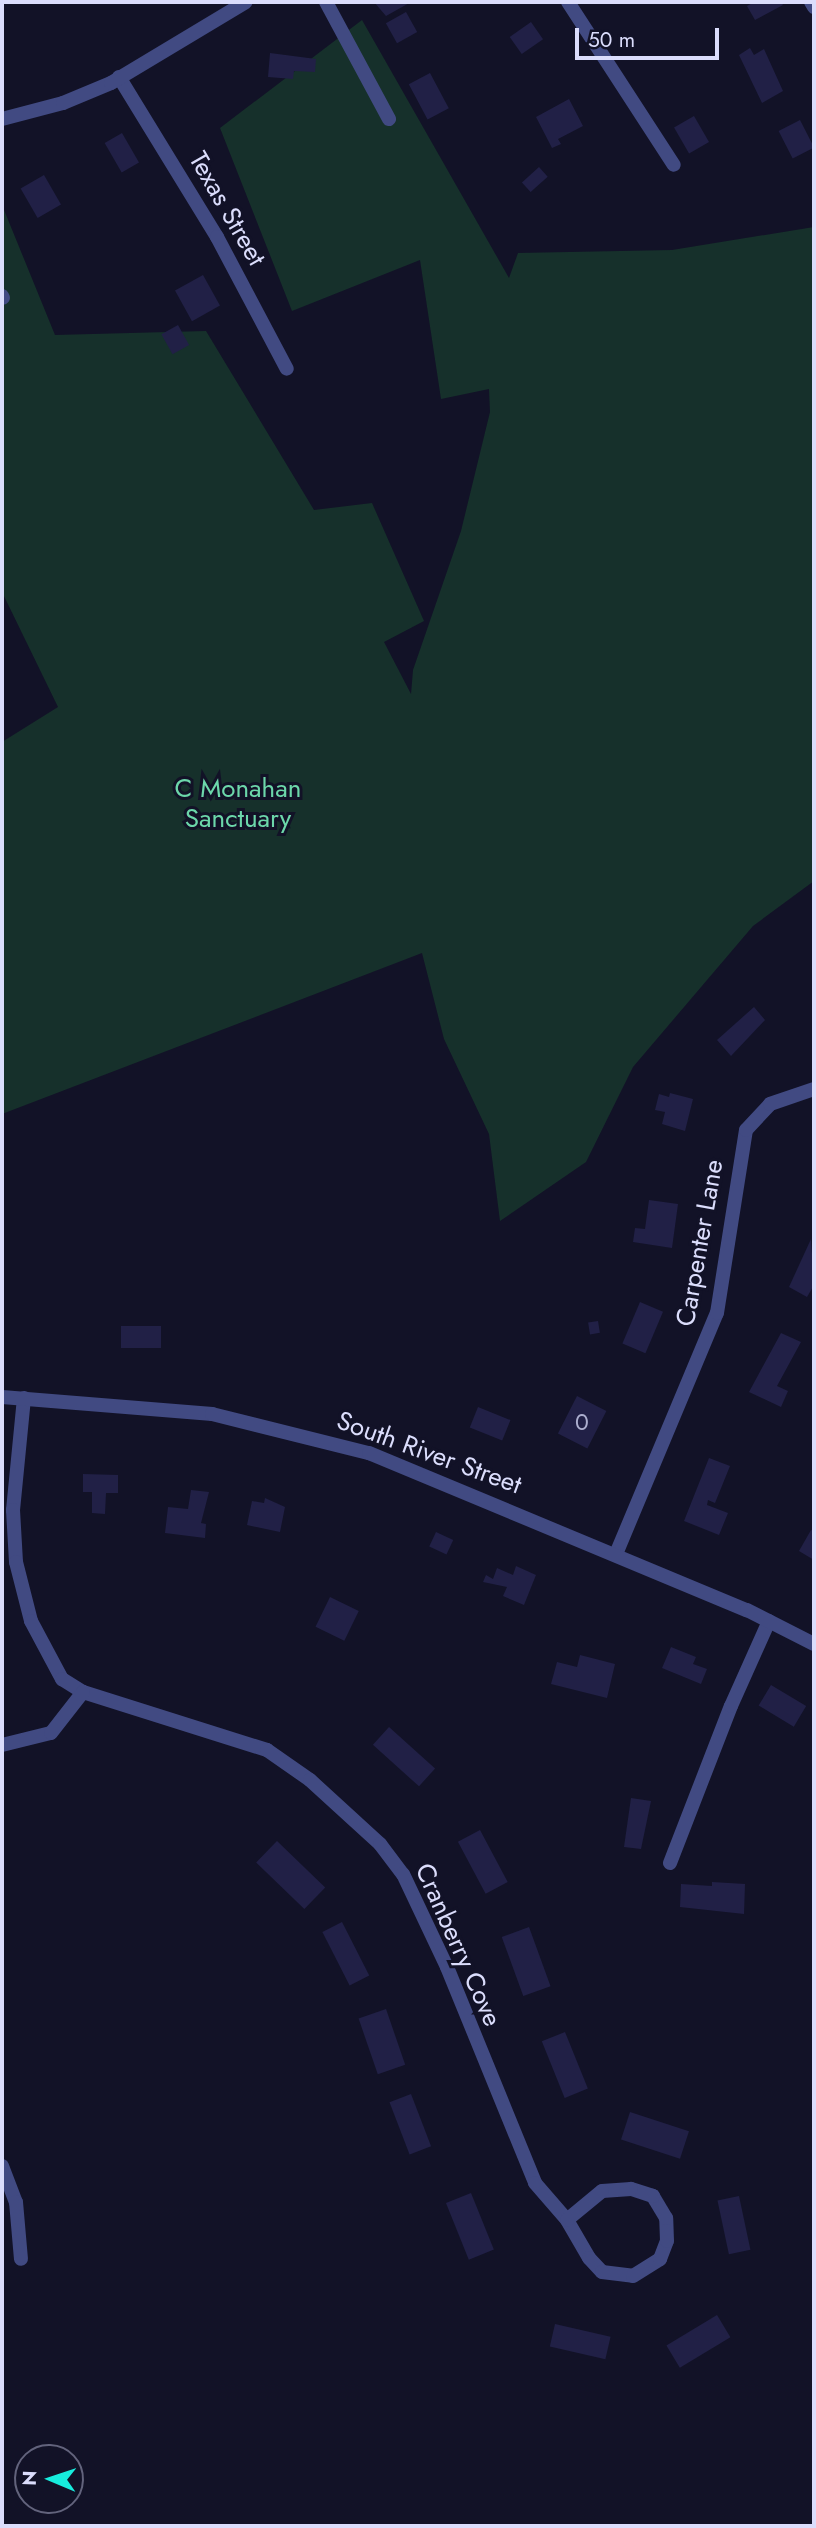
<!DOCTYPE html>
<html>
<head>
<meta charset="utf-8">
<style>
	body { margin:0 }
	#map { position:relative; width:816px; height:2528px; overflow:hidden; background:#121227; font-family:Jost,sans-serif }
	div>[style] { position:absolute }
	.green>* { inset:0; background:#16302b }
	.building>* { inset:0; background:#212046; transform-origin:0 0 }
	.minor>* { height:14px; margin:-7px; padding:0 7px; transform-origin:7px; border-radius:7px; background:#414a82 }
	.tertiary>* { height:14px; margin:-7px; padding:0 7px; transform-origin:7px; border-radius:7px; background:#414a82 }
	span { translate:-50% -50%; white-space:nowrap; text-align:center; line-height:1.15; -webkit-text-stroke:6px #121227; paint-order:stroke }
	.number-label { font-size:23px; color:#acaece }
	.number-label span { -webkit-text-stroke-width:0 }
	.street-label { font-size:26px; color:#dbddfc }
	.park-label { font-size:26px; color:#6cd7aa }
	.frame { position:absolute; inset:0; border:4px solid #dbddfc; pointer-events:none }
	.north { position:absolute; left:14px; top:2444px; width:70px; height:70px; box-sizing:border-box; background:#121227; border:2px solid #62637c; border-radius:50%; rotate:272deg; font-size:19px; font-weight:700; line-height:28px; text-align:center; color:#dbddfc }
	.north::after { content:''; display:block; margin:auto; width:24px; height:32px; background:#17ecdd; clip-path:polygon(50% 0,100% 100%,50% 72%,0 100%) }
	.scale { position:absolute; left:575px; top:28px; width:144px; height:32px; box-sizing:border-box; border:4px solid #dbddfc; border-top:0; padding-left:9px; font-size:21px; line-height:24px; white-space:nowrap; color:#dbddfc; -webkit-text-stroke:5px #121227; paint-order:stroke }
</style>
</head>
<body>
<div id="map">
	<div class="green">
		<i style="clip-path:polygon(362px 20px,509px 278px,518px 253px,672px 250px,814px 227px,814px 881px,753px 926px,633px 1067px,586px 1162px,500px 1221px,489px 1134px,444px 1039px,422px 953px,2px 1114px,2px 742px,58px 707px,2px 592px,2px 205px,55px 335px,206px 331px,314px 510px,372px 503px,424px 621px,384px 642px,411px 694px,413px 670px,461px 531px,490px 412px,489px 389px,441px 399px,420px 260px,292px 311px,220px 128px)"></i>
	</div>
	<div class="building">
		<i style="clip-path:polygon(374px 2px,411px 2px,386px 16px)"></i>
		<i style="clip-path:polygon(754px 2px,781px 2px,783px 5px,755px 20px,747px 6px)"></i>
		<i style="left:406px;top:12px;width:23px;height:23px;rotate:61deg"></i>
		<i style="left:531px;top:22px;width:21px;height:26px;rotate:55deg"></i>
		<i style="clip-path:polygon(750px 48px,754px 55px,764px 49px,783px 91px,762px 103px,739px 55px)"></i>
		<i style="clip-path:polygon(270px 53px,316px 59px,315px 72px,294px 71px,293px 79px,268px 77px)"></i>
		<i style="left:430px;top:73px;width:40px;height:24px;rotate:62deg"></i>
		<i style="clip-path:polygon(569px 99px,583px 126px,558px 139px,561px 144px,552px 148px,536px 117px)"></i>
		<i style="left:694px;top:116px;width:30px;height:23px;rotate:60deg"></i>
		<i style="left:800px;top:120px;width:31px;height:24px;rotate:63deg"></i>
		<i style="left:122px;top:133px;width:34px;height:20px;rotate:60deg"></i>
		<i style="left:539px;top:167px;width:13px;height:23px;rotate:48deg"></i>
		<i style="left:44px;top:175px;width:34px;height:27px;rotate:60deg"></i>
		<i style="left:203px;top:275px;width:35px;height:32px;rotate:61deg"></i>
		<i style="left:178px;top:325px;width:23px;height:19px;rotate:61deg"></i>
		<i style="clip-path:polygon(754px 1007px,765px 1020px,731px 1056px,717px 1040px)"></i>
		<i style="clip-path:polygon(670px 1093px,693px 1099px,685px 1131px,662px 1124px,665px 1112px,655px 1110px,659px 1094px,669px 1097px)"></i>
		<i style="clip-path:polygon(649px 1200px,678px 1204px,672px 1248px,633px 1242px,635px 1228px,645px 1229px)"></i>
		<i style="clip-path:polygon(811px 1239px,814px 1285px,807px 1297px,789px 1287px)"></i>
		<i style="left:640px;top:1302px;width:25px;height:45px;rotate:23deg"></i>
		<i style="left:598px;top:1321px;width:12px;height:10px;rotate:81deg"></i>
		<i style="left:121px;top:1326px;width:40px;height:22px"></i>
		<i style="clip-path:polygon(781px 1333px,801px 1342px,777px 1386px,788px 1391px,781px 1407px,749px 1392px)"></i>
		<i style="left:577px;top:1396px;width:33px;height:42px;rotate:27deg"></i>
		<i style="left:478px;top:1407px;width:35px;height:22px;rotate:22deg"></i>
		<i style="clip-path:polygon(709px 1458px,730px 1466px,715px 1503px,708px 1500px,707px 1505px,728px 1513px,719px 1535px,684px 1521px)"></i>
		<i style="clip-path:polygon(83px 1474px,118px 1475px,118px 1493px,106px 1493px,105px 1514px,92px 1513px,92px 1492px,83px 1492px)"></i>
		<i style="clip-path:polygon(191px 1490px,209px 1492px,201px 1523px,206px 1524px,205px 1538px,165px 1533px,168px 1507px,188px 1509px)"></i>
		<i style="clip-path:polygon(265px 1498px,285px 1507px,280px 1532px,247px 1525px,252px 1501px,264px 1503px)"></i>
		<i style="clip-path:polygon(811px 1530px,814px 1531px,814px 1560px,799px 1551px)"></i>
		<i style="left:436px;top:1532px;width:19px;height:16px;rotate:25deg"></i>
		<i style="clip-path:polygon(516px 1566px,536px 1575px,524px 1605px,503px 1596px,507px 1587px,483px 1582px,486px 1575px,493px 1579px,497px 1568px,513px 1575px)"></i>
		<i style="left:330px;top:1597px;width:32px;height:33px;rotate:26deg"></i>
		<i style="clip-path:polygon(671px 1647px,696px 1657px,693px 1664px,707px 1669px,701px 1684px,662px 1668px)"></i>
		<i style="clip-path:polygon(580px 1655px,615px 1664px,607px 1698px,551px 1684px,557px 1662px,577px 1667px)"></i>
		<i style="left:771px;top:1685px;width:41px;height:24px;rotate:31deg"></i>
		<i style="left:389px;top:1727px;width:62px;height:24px;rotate:42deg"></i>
		<i style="clip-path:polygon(631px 1798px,651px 1801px,641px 1849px,624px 1847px)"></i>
		<i style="left:480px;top:1830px;width:59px;height:25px;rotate:62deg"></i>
		<i style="left:277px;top:1841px;width:67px;height:30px;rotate:44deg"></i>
		<i style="clip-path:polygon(712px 1882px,745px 1884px,744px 1914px,680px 1907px,681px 1884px,712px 1886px)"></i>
		<i style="left:342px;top:1922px;width:60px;height:22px;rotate:63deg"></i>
		<i style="left:529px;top:1927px;width:63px;height:29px;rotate:70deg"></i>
		<i style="left:386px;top:2009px;width:59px;height:29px;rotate:71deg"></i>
		<i style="left:565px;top:2032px;width:61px;height:25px;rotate:68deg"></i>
		<i style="left:411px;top:2094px;width:56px;height:23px;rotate:69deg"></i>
		<i style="left:630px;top:2112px;width:62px;height:29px;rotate:18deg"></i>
		<i style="left:471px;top:2193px;width:61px;height:27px;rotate:68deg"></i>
		<i style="left:739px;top:2196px;width:55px;height:22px;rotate:78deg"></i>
		<i style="left:717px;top:2315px;width:26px;height:59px;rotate:59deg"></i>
		<i style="left:555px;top:2324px;width:57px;height:23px;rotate:13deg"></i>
	</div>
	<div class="minor">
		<i style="left:326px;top:2px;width:133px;rotate:61.7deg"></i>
		<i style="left:568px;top:2px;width:194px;rotate:57deg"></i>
		<i style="left:811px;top:2px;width:6px;rotate:59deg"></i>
		<i style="left:119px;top:77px;width:188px;rotate:58.5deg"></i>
		<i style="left:217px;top:237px;width:149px;rotate:62.1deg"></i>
		<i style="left:2px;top:119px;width:63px;rotate:-14.7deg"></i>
		<i style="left:63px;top:103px;width:52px;rotate:-22.6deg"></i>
		<i style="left:111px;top:83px;width:157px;rotate:-31deg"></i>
		<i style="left:2px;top:296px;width:2px;rotate:63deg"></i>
		<i style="left:24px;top:1398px;width:113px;rotate:95.6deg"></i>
		<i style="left:13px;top:1510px;width:52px;rotate:86.7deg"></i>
		<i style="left:16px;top:1562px;width:61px;rotate:75.7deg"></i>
		<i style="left:31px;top:1621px;width:66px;rotate:61.9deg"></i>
		<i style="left:62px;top:1679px;width:25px;rotate:32deg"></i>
		<i style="left:83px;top:1692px;width:193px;rotate:17.5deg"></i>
		<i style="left:267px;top:1750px;width:52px;rotate:34.9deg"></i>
		<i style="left:310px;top:1780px;width:95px;rotate:42.4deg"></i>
		<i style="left:380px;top:1844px;width:38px;rotate:53deg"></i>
		<i style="left:403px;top:1874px;width:103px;rotate:64.7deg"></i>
		<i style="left:447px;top:1967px;width:233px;rotate:67.8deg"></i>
		<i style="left:535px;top:2183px;width:49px;rotate:49.1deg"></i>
		<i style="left:567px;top:2220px;width:44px;rotate:59.9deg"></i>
		<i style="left:589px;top:2258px;width:19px;rotate:47deg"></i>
		<i style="left:602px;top:2272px;width:31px;rotate:7deg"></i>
		<i style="left:633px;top:2276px;width:32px;rotate:-32deg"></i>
		<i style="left:660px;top:2259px;width:19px;rotate:-69deg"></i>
		<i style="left:667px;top:2241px;width:23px;rotate:-92deg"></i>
		<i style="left:666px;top:2218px;width:26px;rotate:-121deg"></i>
		<i style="left:653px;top:2196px;width:23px;rotate:-162deg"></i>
		<i style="left:631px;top:2189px;width:29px;rotate:176deg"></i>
		<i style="left:602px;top:2191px;width:45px;rotate:140.4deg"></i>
		<i style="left:616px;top:1554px;width:261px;rotate:-67.3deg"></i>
		<i style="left:717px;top:1313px;width:185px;rotate:-81deg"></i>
		<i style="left:746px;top:1130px;width:35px;rotate:-47deg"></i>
		<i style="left:770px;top:1104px;width:46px;rotate:-18.8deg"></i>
		<i style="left:2px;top:1745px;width:50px;rotate:-13.8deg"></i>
		<i style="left:51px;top:1733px;width:52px;rotate:-52deg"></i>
		<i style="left:670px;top:1863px;width:168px;rotate:-68.8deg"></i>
		<i style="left:731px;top:1706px;width:93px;rotate:-65.9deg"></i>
		<i style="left:2px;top:2166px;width:39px;rotate:69deg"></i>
		<i style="left:16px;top:2202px;width:57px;rotate:85deg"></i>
	</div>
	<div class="tertiary">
		<i style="left:2px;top:1397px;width:211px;rotate:4.6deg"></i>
		<i style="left:212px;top:1414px;width:162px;rotate:14deg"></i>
		<i style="left:369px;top:1453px;width:409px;rotate:22.6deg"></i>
		<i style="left:747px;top:1610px;width:75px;rotate:26.9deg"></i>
	</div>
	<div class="number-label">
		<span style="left:582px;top:1422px">0</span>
	</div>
	<div class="street-label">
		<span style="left:227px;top:209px;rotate:60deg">Texas Street</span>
		<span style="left:700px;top:1243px;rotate:-80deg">Carpenter Lane</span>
		<span style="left:429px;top:1453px;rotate:20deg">South River Street</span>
		<span style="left:458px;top:1945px;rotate:66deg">Cranberry Cove</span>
	</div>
	<div class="park-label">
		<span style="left:238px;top:804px">C Monahan<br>Sanctuary</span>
	</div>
	<div class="frame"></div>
	<div class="north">N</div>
	<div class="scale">50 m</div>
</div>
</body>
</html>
